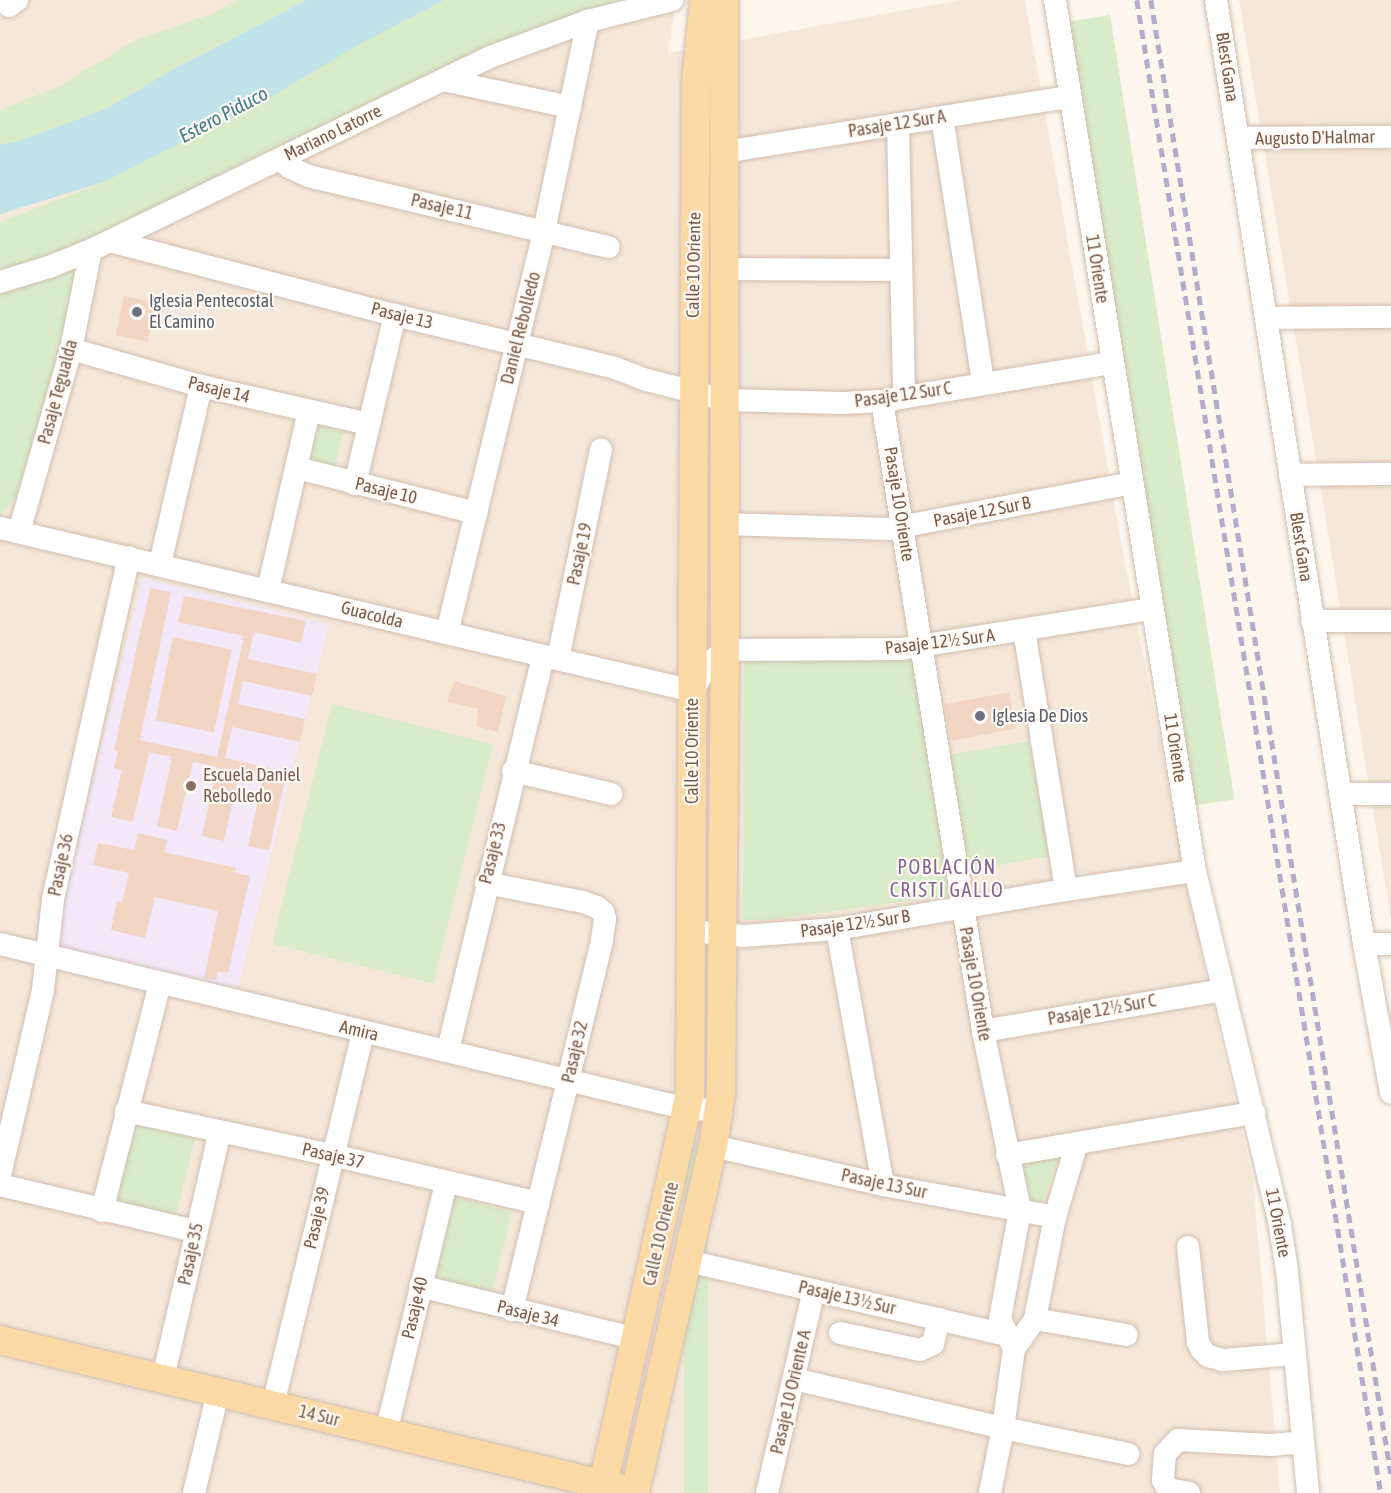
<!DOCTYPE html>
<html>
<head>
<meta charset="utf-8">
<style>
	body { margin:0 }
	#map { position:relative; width:1391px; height:1493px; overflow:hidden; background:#fdf6ec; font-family:"Asap Condensed",sans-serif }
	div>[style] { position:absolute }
	.residential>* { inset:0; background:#f5e8da }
	.education>* { inset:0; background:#f3e8fa; transform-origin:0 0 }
	.green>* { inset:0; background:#d8ecc9; transform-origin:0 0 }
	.water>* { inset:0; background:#bfe3e8 }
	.building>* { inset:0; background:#f3d5c3; transform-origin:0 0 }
	.roads { filter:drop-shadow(0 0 2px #d1beb0) drop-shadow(0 0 2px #d1beb0) }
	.minor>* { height:22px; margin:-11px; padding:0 11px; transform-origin:11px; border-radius:11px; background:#fff }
	.major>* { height:28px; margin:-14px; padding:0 14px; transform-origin:14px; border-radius:14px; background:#fbd9a5 }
	.rail>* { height:4.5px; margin-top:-2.25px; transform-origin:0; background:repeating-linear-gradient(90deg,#b9a8c9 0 9px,transparent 0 15px) }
	.dots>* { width:16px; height:16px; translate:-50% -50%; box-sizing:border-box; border:3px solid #fffaf3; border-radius:50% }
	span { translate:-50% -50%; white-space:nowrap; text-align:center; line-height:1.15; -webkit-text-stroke:4.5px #fffaf3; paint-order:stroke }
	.street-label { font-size:18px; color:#7a5c4d }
	.worship-label { font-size:18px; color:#5b616d }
	.left { translate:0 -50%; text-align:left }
	.education-label { font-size:18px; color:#785e54 }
	.water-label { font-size:20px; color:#437c86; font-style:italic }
	.neighbourhood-label { font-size:20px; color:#846695; letter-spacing:1.5px }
</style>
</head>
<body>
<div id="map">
	<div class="residential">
		<i style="clip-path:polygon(0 0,676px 0,668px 53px,961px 0,1025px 0,1120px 536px,1205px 971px,1253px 1180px,1280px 1493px,0 1493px)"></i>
		<i style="clip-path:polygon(1239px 0,1391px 0,1391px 920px,1320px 485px)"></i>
	</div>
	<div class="education">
		<i style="left:143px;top:578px;width:191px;height:382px;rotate:14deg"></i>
	</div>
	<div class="green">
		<i style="clip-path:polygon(236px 0,307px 0,172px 70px,108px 108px,22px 140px,0 145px,0 110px,56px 88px,136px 40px,211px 14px)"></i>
		<i style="clip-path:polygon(444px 0,626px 0,24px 267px,0 272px,0 222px,104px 182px,264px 101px,317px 69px,130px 164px,0 215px,0 166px,400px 23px)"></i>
		<i style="left:1110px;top:15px;width:794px;height:43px;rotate:81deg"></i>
		<i style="clip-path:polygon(83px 266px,22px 489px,0 516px,0 295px)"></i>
		<i style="left:309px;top:424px;width:35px;height:36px;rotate:13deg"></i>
		<i style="clip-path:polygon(918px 655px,952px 895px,768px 920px,743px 920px,744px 660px)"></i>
		<i style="left:332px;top:704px;width:166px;height:247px;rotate:14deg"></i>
		<i style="left:1029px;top:741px;width:117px;height:87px;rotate:80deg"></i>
		<i style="left:127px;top:1118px;width:71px;height:88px;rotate:14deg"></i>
		<i style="left:684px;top:1142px;width:24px;height:360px"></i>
		<i style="clip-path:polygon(1060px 1154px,1039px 1211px,1021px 1204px,1011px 1157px)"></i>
		<i style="left:442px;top:1194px;width:72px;height:88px;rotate:14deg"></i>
	</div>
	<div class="water">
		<i style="clip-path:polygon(307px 0,444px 0,365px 41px,264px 101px,104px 182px,0 214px,0 145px,22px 140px,108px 108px,172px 70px)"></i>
	</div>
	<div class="building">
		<i style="left:124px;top:296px;width:33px;height:40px;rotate:12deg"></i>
		<i style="clip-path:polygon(150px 588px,171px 592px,140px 740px,217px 757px,244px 636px,178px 622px,184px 596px,306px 621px,301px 643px,254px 632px,248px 659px,317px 674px,312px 696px,243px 681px,238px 704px,305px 719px,300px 742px,232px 727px,225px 758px,287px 772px,269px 850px,248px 846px,263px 778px,239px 772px,224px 841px,202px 836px,217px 767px,193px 762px,177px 831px,157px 826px,172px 757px,137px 750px,149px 753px,133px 822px,111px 817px,122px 770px,114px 768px,118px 751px,114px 750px)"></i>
		<i style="left:173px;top:637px;width:60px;height:85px;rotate:12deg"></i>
		<i style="clip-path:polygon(454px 681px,506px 696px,498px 732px,476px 726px,478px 709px,447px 702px)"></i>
		<i style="left:1009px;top:692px;width:37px;height:66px;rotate:79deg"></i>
		<i style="clip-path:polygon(138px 833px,167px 840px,164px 852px,236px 868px,235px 873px,250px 876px,228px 973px,218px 971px,216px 980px,204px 978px,218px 911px,155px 897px,145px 938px,111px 930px,117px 901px,122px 903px,129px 873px,93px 865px,98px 843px,134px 850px)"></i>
	</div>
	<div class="roads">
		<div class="minor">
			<i style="left:1055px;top:0;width:882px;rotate:80.87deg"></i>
			<i style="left:1195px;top:871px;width:365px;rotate:76.5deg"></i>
			<i style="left:1280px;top:1226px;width:45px;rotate:81deg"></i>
			<i style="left:1287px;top:1270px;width:224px;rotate:84.6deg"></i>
			<i style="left:1216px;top:0;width:956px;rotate:81.09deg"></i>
			<i style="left:1364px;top:944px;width:151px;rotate:79.7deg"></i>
			<i style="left:9px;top:6px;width:10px;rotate:-37deg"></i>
			<i style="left:443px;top:80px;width:130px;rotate:12deg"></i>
			<i style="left:942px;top:117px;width:268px;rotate:81.2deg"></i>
			<i style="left:898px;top:124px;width:273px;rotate:88.7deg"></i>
			<i style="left:1238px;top:138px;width:153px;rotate:-0.4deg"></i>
			<i style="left:724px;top:152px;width:349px;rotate:-9.1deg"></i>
			<i style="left:280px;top:159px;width:12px;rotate:42deg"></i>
			<i style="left:289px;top:167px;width:21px;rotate:25deg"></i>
			<i style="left:308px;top:176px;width:309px;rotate:13.3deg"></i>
			<i style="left:110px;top:241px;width:294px;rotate:14.6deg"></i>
			<i style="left:395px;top:315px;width:226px;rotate:13.5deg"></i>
			<i style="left:615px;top:368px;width:30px;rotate:21deg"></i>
			<i style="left:643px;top:379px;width:85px;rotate:14.4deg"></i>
			<i style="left:725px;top:400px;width:118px;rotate:1.5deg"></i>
			<i style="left:843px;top:403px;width:39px;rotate:-3deg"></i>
			<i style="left:882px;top:401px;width:233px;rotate:-9.4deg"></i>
			<i style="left:725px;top:269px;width:176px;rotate:0.3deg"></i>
			<i style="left:0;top:282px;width:51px;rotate:-17deg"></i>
			<i style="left:49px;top:267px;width:45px;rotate:-22deg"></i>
			<i style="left:91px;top:250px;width:443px;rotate:-25.8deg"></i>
			<i style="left:490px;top:57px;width:104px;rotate:-20.2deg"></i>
			<i style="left:588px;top:21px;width:87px;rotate:-14deg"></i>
			<i style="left:1267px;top:318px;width:124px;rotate:-0.5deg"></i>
			<i style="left:71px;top:349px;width:135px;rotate:15.9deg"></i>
			<i style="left:201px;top:386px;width:171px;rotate:12.8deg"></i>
			<i style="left:882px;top:401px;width:638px;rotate:80.89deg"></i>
			<i style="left:983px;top:1031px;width:183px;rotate:78.3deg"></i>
			<i style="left:1020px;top:1210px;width:111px;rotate:100.4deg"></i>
			<i style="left:1000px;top:1319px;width:33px;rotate:65deg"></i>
			<i style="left:297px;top:468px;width:185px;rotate:14.1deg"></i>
			<i style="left:1290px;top:475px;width:101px;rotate:-0.6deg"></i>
			<i style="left:355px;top:484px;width:174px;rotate:-76.7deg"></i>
			<i style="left:724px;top:524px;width:165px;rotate:1.7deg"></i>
			<i style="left:889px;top:529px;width:247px;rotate:-10.7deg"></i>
			<i style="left:0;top:528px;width:712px;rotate:13.24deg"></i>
			<i style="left:693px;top:691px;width:31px;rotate:-61deg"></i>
			<i style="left:708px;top:664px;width:22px;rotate:-39deg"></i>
			<i style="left:725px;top:650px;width:176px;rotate:-0.3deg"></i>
			<i style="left:901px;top:649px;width:254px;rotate:-9.1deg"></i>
			<i style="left:19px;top:532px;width:190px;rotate:-74.1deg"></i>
			<i style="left:71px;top:349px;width:101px;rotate:-78.6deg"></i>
			<i style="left:160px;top:564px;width:183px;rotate:-77deg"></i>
			<i style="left:268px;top:590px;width:184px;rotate:-77.1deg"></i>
			<i style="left:1312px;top:621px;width:79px"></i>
			<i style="left:1024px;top:630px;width:263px;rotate:80.8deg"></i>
			<i style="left:447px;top:633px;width:414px;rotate:-76.4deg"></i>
			<i style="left:544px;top:231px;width:215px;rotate:-78.2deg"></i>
			<i style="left:558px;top:659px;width:214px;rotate:-78.4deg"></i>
			<i style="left:513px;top:771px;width:101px;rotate:13.2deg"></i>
			<i style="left:1340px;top:794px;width:51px"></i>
			<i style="left:486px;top:883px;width:99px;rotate:11.1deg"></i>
			<i style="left:583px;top:902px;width:15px;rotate:20deg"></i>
			<i style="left:597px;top:907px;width:8px;rotate:40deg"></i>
			<i style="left:603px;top:912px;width:7px;rotate:74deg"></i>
			<i style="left:605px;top:919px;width:22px;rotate:98deg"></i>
			<i style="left:602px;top:941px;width:380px;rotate:103.7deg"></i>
			<i style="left:837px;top:929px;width:260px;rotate:79.8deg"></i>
			<i style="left:692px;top:931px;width:52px;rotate:5.5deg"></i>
			<i style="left:744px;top:936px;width:93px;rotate:-4.3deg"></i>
			<i style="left:837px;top:929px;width:232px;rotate:-9.7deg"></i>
			<i style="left:1066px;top:890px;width:130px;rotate:-8.4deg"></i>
			<i style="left:0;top:944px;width:708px;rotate:13.49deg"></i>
			<i style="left:688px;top:1109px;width:31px;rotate:2deg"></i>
			<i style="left:1364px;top:944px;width:27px"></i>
			<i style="left:983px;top:1031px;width:242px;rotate:-9.7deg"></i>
			<i style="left:448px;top:1050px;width:405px;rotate:-76.4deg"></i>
			<i style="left:126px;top:1111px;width:211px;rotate:12.1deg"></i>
			<i style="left:332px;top:1155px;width:212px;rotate:13.1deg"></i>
			<i style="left:713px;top:1146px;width:174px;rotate:12.9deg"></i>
			<i style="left:883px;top:1185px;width:175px;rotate:10.5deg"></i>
			<i style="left:1007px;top:1155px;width:251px;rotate:-9.7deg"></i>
			<i style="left:0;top:1175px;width:190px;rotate:-76.9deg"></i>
			<i style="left:43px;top:990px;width:92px;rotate:-83.7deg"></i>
			<i style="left:53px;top:899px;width:350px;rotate:-77.5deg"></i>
			<i style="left:0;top:1185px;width:200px;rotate:13.3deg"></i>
			<i style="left:102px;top:1211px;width:235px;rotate:-75.7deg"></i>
			<i style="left:1188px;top:1247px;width:96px;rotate:84deg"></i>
			<i style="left:1198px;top:1342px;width:9px;rotate:63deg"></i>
			<i style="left:1202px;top:1350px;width:8px;rotate:45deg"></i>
			<i style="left:1208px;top:1356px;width:16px;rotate:15deg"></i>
			<i style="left:1223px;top:1360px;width:72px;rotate:-4.8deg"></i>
			<i style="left:688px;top:1261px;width:327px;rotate:13.1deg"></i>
			<i style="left:420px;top:1286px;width:223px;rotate:13.7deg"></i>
			<i style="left:1035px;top:1319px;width:93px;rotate:9.9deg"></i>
			<i style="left:840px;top:1333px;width:82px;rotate:12deg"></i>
			<i style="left:920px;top:1350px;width:14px;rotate:-25deg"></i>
			<i style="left:933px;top:1344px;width:26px;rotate:-77deg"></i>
			<i style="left:163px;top:1378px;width:253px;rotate:-77deg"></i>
			<i style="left:794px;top:1379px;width:215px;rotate:13.2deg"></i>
			<i style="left:1003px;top:1428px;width:128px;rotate:11.7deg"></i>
			<i style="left:273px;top:1405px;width:384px;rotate:-76.4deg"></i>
			<i style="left:386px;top:1433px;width:257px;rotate:-76.5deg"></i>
			<i style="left:194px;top:1493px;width:104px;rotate:-76.6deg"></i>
			<i style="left:767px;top:1493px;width:208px;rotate:-77deg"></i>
			<i style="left:990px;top:1493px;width:66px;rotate:-78.7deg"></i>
			<i style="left:1003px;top:1428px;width:80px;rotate:-82.1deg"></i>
			<i style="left:1014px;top:1349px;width:37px;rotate:-55deg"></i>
			<i style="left:1035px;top:1319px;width:104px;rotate:-78.9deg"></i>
			<i style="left:1055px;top:1217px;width:77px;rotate:-73.4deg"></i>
			<i style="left:1189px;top:1493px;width:21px;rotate:-169deg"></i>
			<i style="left:1168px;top:1489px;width:10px;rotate:-119deg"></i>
			<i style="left:1163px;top:1480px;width:26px;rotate:-86deg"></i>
			<i style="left:1165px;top:1454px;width:19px;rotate:-47deg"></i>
			<i style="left:1178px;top:1440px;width:93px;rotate:3.1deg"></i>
			<i style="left:1271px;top:1445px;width:32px;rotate:-5deg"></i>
		</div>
		<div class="major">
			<i style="left:0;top:1340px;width:640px;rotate:13.47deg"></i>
			<i style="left:603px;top:1485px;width:401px;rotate:-77.5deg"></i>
			<i style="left:690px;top:1094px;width:1012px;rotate:-89.66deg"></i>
			<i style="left:696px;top:82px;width:82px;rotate:-84.4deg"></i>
			<i style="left:635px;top:1492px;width:355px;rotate:-77.3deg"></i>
			<i style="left:713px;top:1146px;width:54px;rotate:-81.4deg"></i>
			<i style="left:721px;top:1093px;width:443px;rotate:-89.5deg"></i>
			<i style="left:725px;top:650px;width:650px;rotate:-90.09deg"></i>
		</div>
	</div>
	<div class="rail">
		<i style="left:1137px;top:0;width:1513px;rotate:80.72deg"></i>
		<i style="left:1151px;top:0;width:1493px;rotate:80.75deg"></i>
	</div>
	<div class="dots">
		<i style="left:137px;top:312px;background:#6b7280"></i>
		<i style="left:980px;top:716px;background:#6b7280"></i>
		<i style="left:191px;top:786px;background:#8d6e63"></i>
	</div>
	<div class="street-label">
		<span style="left:1227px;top:67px;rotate:81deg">Blest Gana</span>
		<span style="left:897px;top:124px;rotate:-9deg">Pasaje 12 Sur A</span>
		<span style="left:333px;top:133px;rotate:-26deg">Mariano Latorre</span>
		<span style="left:1315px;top:138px;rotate:-1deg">Augusto D'Halmar</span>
		<span style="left:442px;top:207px;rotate:13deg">Pasaje 11</span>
		<span style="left:694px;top:265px;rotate:-89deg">Calle 10 Oriente</span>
		<span style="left:1097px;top:269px;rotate:81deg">11 Oriente</span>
		<span style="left:402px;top:316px;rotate:14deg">Pasaje 13</span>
		<span style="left:521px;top:328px;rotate:-76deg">Daniel Rebolledo</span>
		<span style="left:219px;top:390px;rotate:14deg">Pasaje 14</span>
		<span style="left:58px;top:392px;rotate:-75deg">Pasaje Tegualda</span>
		<span style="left:903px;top:395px;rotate:-8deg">Pasaje 12 Sur C</span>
		<span style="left:386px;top:491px;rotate:14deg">Pasaje 10</span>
		<span style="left:899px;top:504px;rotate:81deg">Pasaje 10 Oriente</span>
		<span style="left:982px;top:512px;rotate:-11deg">Pasaje 12 Sur B</span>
		<span style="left:1301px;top:547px;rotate:81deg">Blest Gana</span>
		<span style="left:580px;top:554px;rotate:-78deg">Pasaje 19</span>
		<span style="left:372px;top:615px;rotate:14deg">Guacolda</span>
		<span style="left:940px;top:642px;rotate:-7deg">Pasaje 12½ Sur A</span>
		<span style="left:1175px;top:748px;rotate:81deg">11 Oriente</span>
		<span style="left:692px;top:751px;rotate:-90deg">Calle 10 Oriente</span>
		<span style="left:493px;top:853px;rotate:-76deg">Pasaje 33</span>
		<span style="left:61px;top:865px;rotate:-78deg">Pasaje 36</span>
		<span style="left:855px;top:924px;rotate:-8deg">Pasaje 12½ Sur B</span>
		<span style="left:975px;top:984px;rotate:80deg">Pasaje 10 Oriente</span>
		<span style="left:1102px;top:1010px;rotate:-10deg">Pasaje 12½ Sur C</span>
		<span style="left:359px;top:1031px;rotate:13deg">Amira</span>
		<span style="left:575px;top:1052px;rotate:-77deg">Pasaje 32</span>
		<span style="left:333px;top:1156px;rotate:13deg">Pasaje 37</span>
		<span style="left:884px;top:1184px;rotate:12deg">Pasaje 13 Sur</span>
		<span style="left:317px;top:1218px;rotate:-77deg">Pasaje 39</span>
		<span style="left:1278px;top:1223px;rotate:79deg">11 Oriente</span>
		<span style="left:661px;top:1234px;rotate:-77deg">Calle 10 Oriente</span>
		<span style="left:191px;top:1254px;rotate:-78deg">Pasaje 35</span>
		<span style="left:847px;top:1298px;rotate:13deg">Pasaje 13½ Sur</span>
		<span style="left:415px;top:1308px;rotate:-77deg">Pasaje 40</span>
		<span style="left:528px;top:1314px;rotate:14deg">Pasaje 34</span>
		<span style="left:791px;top:1392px;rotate:-77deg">Pasaje 10 Oriente A</span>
		<span style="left:319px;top:1416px;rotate:14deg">14 Sur</span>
	</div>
	<div class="worship-label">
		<span class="left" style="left:149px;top:312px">Iglesia Pentecostal<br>El Camino</span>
		<span class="left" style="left:992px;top:716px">Iglesia De Dios</span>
	</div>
	<div class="education-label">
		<span class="left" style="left:203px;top:786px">Escuela Daniel<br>Rebolledo</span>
	</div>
	<div class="water-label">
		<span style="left:223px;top:114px;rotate:-28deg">Estero Piduco</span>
	</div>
	<div class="neighbourhood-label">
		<span style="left:947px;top:878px">POBLACIÓN<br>CRISTI GALLO</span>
	</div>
</div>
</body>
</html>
